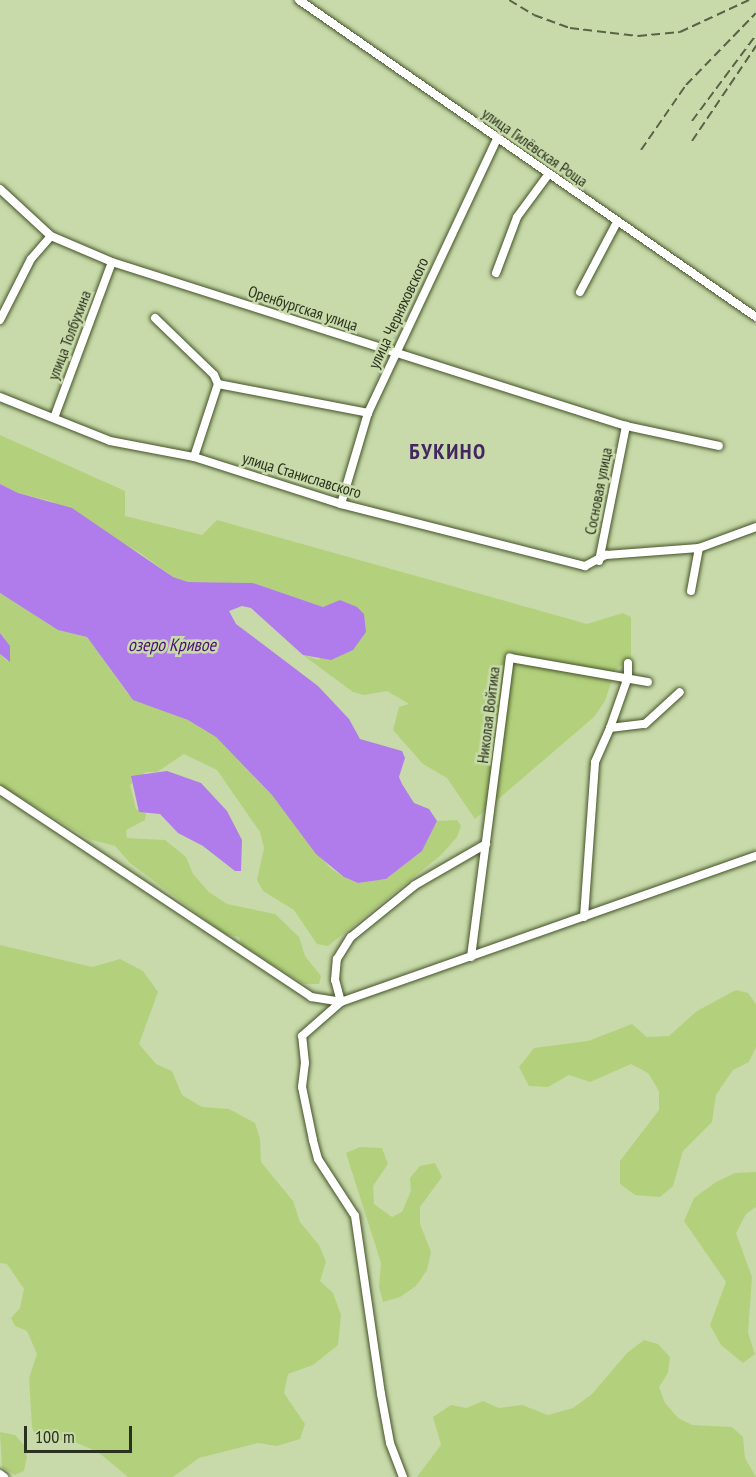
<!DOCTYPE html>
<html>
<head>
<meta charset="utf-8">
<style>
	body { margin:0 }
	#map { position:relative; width:756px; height:1477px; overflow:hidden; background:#c8daa9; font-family:"PT Sans Narrow",sans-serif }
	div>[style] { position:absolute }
	.green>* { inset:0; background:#b3d17c }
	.water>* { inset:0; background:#b07bea }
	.roads { filter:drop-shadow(0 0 2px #445328) drop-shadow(0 0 2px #445328) }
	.minor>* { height:8px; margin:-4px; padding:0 4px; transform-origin:4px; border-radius:4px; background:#fff }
	.rail>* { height:2px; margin-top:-1px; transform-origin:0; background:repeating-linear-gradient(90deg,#596347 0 9px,transparent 0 13.5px) }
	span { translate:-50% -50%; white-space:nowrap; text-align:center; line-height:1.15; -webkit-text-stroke:5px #c8daa9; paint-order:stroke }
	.street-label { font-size:16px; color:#2a311e }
	.water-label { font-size:18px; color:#4b1277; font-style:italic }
	.district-label { font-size:22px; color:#442760; font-weight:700; letter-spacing:1.5px }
	.scale { position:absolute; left:24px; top:1426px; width:108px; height:27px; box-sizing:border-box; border:3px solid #2a311e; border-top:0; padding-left:8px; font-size:18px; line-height:21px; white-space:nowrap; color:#2a311e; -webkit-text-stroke:4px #c8daa9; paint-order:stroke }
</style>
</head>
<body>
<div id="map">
	<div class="green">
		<i style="clip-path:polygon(0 435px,125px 491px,125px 516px,202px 535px,217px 520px,587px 624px,623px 613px,631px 617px,631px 659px,615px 670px,605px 701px,594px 717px,475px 819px,447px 778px,423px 764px,393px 730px,399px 707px,409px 704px,387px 691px,364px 695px,353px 692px,303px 655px,319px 660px,340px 600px,323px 607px,253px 583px,188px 582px,173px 577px,140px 553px,50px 501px,18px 493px,0 484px)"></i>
		<i style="clip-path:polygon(0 593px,58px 630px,87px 637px,128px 694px,188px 720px,216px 737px,272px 795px,330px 868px,344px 877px,358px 883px,386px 879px,422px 851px,437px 821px,457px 820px,461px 826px,457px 837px,441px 855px,328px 946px,317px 944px,294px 910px,263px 891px,257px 880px,264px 848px,260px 832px,217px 770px,184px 754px,157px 772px,146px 772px,130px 785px,136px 809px,146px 813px,145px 820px,126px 830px,127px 838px,165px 840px,186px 857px,193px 874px,209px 892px,227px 904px,275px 914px,299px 937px,305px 956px,321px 976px,319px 984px,304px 984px,242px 945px,239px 937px,225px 934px,130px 863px,115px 846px,89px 839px,15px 794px,0 792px,0 654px,8px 662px,5px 639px,0 633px)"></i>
		<i style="clip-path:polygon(0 945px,92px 967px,120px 959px,143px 971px,158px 992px,139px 1044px,156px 1064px,172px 1071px,182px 1095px,202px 1107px,229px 1109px,255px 1123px,260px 1139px,261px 1162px,293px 1201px,300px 1222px,319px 1245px,326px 1262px,320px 1281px,333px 1293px,341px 1315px,338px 1345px,313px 1365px,288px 1374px,284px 1393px,305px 1424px,300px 1439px,277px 1446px,258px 1443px,199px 1458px,173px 1477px,128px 1477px,98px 1452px,72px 1441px,37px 1439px,32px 1427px,29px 1378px,37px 1354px,27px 1331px,15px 1326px,11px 1318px,20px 1308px,24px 1289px,7px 1264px,0 1263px)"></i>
		<i style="clip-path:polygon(736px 990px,748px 993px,756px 1004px,756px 1047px,749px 1062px,733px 1070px,716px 1095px,712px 1122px,683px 1151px,673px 1186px,660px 1197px,635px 1195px,620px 1184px,620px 1161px,659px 1110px,659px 1091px,648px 1073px,631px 1064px,590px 1082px,569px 1075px,548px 1087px,529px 1086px,519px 1067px,534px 1048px,588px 1041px,632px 1024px,647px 1037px,669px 1036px,697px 1011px)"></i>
		<i style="clip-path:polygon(360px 1147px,382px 1148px,388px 1164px,373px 1186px,374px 1204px,392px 1217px,402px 1212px,411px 1191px,410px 1178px,420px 1166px,435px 1163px,442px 1177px,420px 1207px,420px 1224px,431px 1252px,427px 1270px,416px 1286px,400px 1297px,383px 1302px,379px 1287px,381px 1263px,346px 1153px)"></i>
		<i style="clip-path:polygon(756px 1172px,756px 1207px,746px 1214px,736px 1233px,752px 1277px,748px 1333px,755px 1354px,743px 1363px,721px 1345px,710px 1325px,726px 1282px,684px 1221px,694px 1198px,716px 1182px,735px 1173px)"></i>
		<i style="clip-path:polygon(644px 1340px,658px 1344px,670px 1357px,668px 1373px,659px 1387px,665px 1403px,678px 1418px,692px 1425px,732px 1427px,743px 1437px,745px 1458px,756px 1477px,417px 1477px,441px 1445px,433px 1417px,451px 1405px,466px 1408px,483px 1401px,499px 1408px,522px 1405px,548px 1415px,573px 1408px,592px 1394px,627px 1353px)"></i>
		<i style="clip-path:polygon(0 1432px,15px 1435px,24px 1445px,27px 1457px,24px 1471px,15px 1475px,2px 1467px)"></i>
	</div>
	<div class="water">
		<i style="clip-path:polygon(0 484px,18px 493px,72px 508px,173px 577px,188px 582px,253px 583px,323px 607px,340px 600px,357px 607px,364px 614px,366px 632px,353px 650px,331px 660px,303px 655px,251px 608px,242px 606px,229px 611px,236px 624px,318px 686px,349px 719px,360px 739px,402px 751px,405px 758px,399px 777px,402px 784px,414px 803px,429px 809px,437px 821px,422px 851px,386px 879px,358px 883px,344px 877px,316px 854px,272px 795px,216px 737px,188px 720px,133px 700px,87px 637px,58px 630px,0 593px)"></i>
		<i style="clip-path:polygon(0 633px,10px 646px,10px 662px,0 654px)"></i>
		<i style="clip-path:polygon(167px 771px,201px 783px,227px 811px,242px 840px,241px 871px,235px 871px,203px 846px,178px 833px,160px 814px,139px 812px,131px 776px)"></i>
	</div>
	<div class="roads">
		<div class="minor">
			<i style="left:299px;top:0;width:556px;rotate:34.75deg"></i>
			<i style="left:0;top:189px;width:69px;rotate:42.7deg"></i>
			<i style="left:51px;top:236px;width:66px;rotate:23.1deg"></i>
			<i style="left:112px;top:262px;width:540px;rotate:17.7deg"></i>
			<i style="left:626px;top:426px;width:95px;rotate:12.1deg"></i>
			<i style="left:496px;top:273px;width:60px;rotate:-69.4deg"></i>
			<i style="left:517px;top:217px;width:52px;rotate:-53.6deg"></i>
			<i style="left:580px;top:292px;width:79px;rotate:-62.1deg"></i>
			<i style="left:155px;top:318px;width:82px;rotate:44deg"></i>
			<i style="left:214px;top:375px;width:10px;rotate:66deg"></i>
			<i style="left:0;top:320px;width:68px;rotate:-63.1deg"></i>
			<i style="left:31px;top:259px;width:30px;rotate:-49deg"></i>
			<i style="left:0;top:397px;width:118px;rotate:21.8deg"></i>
			<i style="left:110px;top:441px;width:86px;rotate:10.8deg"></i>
			<i style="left:194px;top:457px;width:154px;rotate:17.7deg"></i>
			<i style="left:341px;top:504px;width:252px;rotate:14.3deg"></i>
			<i style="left:585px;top:566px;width:24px;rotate:-28deg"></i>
			<i style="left:606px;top:555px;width:93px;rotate:-4.3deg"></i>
			<i style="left:699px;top:548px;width:61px;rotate:-20.2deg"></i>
			<i style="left:54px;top:418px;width:166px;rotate:-69.6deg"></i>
			<i style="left:194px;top:457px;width:77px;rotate:-71.8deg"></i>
			<i style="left:218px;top:384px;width:153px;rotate:10.9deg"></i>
			<i style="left:341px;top:504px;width:95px;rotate:-73.5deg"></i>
			<i style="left:368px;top:413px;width:303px;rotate:-64.8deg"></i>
			<i style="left:599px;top:561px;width:138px;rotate:-78.7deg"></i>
			<i style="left:691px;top:591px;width:44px;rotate:-79.5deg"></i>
			<i style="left:610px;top:728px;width:54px;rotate:-70.6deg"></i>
			<i style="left:628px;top:677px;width:14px;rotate:-90deg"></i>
			<i style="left:0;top:790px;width:374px;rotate:33.6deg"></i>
			<i style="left:311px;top:997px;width:30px;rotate:9deg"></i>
			<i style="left:584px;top:917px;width:155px;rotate:-85.9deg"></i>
			<i style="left:595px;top:762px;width:37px;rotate:-66deg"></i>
			<i style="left:610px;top:728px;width:35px;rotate:-7deg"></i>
			<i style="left:645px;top:724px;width:47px;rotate:-42.4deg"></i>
			<i style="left:471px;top:957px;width:302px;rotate:-82.6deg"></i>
			<i style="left:510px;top:658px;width:140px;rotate:9.9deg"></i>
			<i style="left:341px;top:1002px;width:23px;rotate:-105deg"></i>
			<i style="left:335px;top:980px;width:21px;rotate:-85deg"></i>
			<i style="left:337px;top:959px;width:26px;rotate:-58deg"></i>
			<i style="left:351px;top:937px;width:82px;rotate:-39.1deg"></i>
			<i style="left:415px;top:885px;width:82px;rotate:-30deg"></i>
			<i style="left:0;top:1474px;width:5px;rotate:37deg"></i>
			<i style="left:403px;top:1477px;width:36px;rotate:-111deg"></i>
			<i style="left:390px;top:1443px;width:50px;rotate:-100.4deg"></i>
			<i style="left:381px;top:1394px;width:180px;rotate:-98.3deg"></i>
			<i style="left:355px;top:1216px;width:68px;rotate:-123deg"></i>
			<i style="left:318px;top:1159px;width:20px;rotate:-105deg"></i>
			<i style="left:313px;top:1140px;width:54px;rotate:-101.7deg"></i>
			<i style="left:302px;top:1087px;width:24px;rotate:-83deg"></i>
			<i style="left:305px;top:1063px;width:27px;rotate:-96deg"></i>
			<i style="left:302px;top:1036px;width:52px;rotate:-41.1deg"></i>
			<i style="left:341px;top:1002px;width:440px;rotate:-19.4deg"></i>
		</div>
	</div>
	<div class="rail">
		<i style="left:509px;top:0;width:29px;rotate:31deg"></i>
		<i style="left:534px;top:15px;width:38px;rotate:20deg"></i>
		<i style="left:570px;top:28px;width:68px;rotate:6.7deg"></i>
		<i style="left:638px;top:36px;width:42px;rotate:-5.4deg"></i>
		<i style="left:680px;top:32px;width:76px;rotate:-24.9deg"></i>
		<i style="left:692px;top:121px;width:107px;rotate:-53.3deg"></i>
		<i style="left:692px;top:141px;width:115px;rotate:-56deg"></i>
		<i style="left:641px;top:150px;width:79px;rotate:-55.3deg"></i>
		<i style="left:686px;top:85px;width:100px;rotate:-45.8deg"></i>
	</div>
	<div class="street-label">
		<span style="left:535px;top:147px;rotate:35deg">улица Гилёвская Роща</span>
		<span style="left:303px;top:308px;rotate:18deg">Оренбургская улица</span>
		<span style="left:398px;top:313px;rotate:-65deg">улица Черняховского</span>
		<span style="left:69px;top:335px;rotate:-69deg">улица Толбухина</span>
		<span style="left:302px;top:475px;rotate:17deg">улица Станиславского</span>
		<span style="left:598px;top:491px;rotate:-79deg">Сосновая улица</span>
		<span style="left:488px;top:715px;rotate:-83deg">Николая Войтика</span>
	</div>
	<div class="water-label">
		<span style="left:172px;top:645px">озеро Кривое</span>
	</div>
	<div class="district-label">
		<span style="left:448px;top:452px">БУКИНО</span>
	</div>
	<div class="scale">100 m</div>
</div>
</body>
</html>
